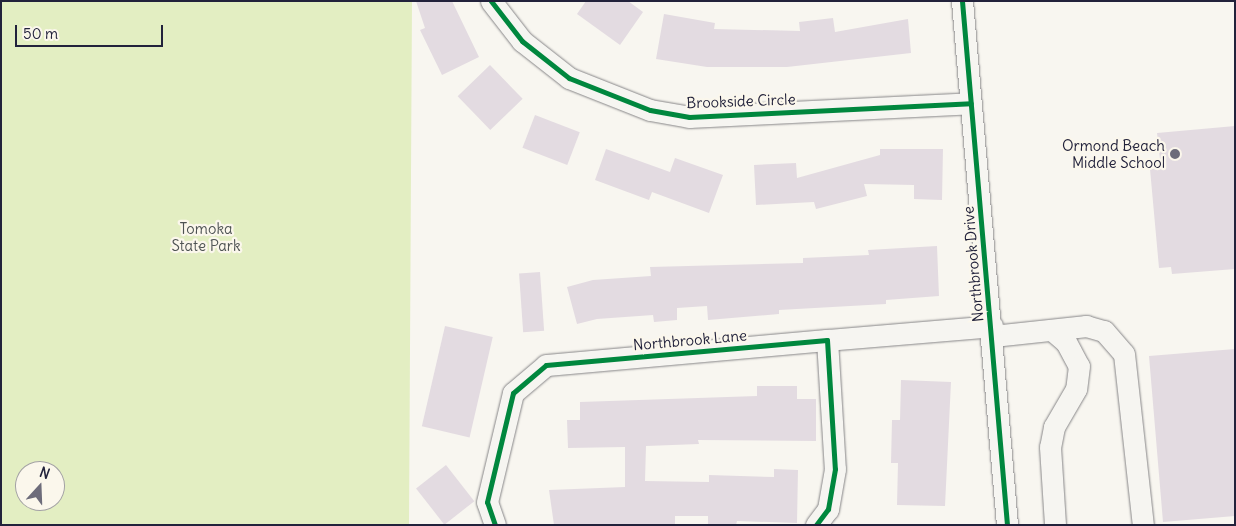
<!DOCTYPE html>
<html>
<head>
<meta charset="utf-8">
<style>
	body { margin:0 }
	#map { position:relative; width:1236px; height:526px; overflow:hidden; background:#f8f6f0; font-family:Delius,sans-serif }
	div>[style] { position:absolute }
	.green>* { inset:0; background:#e3eec2 }
	.building>* { inset:0; background:#e3dbe1; transform-origin:0 0 }
	.roads { filter:drop-shadow(0 0 1px #878688) drop-shadow(0 0 1px #878688) }
	.minor>* { height:21px; margin:-10.5px; padding:0 10.5px; transform-origin:10.5px; border-radius:10.5px; background:#f6f5f1 }
	.cycleway>* { height:5px; margin:-2.5px; padding:0 2.5px; transform-origin:2.5px; border-radius:2.5px; background:#00873e }
	.dots>* { width:14px; height:14px; translate:-50% -50%; box-sizing:border-box; border:2px solid #fbf7ec; border-radius:50% }
	span { translate:-50% -50%; white-space:nowrap; text-align:center; line-height:1.15; -webkit-text-stroke:4.5px #fbf7ec; paint-order:stroke }
	.street-label { font-size:15px; color:#22223b }
	.poi-label { font-size:15px; color:#22223b }
	.right { translate:-100% -50%; text-align:right }
	.park-label { font-size:15px; color:#4e5353 }
	.frame { position:absolute; inset:0; border:2px solid #22223b; pointer-events:none }
	.north { position:absolute; left:15px; top:461px; width:50px; height:50px; box-sizing:border-box; background:#fbf7ec; border:1px solid #a4a2a5; border-radius:50%; rotate:20deg; font-size:14px; font-weight:700; line-height:20px; text-align:center; color:#22223b }
	.north::after { content:''; display:block; margin:auto; width:18px; height:22px; background:#6d6c7a; clip-path:polygon(50% 0,100% 100%,50% 72%,0 100%) }
	.scale { position:absolute; left:15px; top:25px; width:148px; height:22px; box-sizing:border-box; border:2px solid #22223b; border-top:0; padding-left:6px; font-size:15px; line-height:18px; white-space:nowrap; color:#22223b; -webkit-text-stroke:4px #fbf7ec; paint-order:stroke }
</style>
</head>
<body>
<div id="map">
	<div class="green">
		<i style="clip-path:polygon(evenodd,1px 1px,412px 1px,409px 525px,1px 525px,1px 1px,25px 471px,55px 471px,55px 501px,25px 501px,25px 471px)"></i>
	</div>
	<div class="building">
		<i style="clip-path:polygon(416px 1px,452px 1px,479px 57px,442px 75px,420px 30px,425px 28px)"></i>
		<i style="clip-path:polygon(586px 1px,628px 1px,643px 12px,620px 45px,577px 14px)"></i>
		<i style="clip-path:polygon(664px 14px,715px 23px,714px 29px,800px 31px,799px 22px,833px 18px,835px 32px,908px 19px,911px 53px,787px 67px,707px 67px,656px 59px)"></i>
		<i style="left:490px;top:65px;width:47px;height:45px;rotate:46deg"></i>
		<i style="left:535px;top:115px;width:48px;height:35px;rotate:21deg"></i>
		<i style="clip-path:polygon(1235px 126px,1235px 269px,1172px 274px,1171px 267px,1159px 268px,1150px 169px,1161px 168px,1157px 133px)"></i>
		<i style="clip-path:polygon(606px 149px,670px 172px,675px 158px,723px 175px,709px 213px,652px 192px,649px 200px,595px 180px)"></i>
		<i style="clip-path:polygon(880px 149px,943px 149px,942px 200px,914px 199px,914px 185px,864px 184px,867px 196px,816px 209px,814px 202px,756px 205px,754px 165px,796px 163px,797px 178px,880px 155px)"></i>
		<i style="clip-path:polygon(937px 246px,939px 296px,886px 300px,886px 304px,779px 310px,779px 314px,708px 320px,707px 306px,677px 308px,677px 320px,654px 322px,653px 315px,597px 319px,577px 324px,567px 287px,593px 280px,651px 276px,650px 267px,803px 263px,803px 258px,869px 255px,868px 250px)"></i>
		<i style="left:540px;top:272px;width:59px;height:21px;rotate:86deg"></i>
		<i style="left:445px;top:326px;width:49px;height:103px;rotate:13deg"></i>
		<i style="clip-path:polygon(1235px 349px,1235px 516px,1163px 522px,1149px 356px)"></i>
		<i style="clip-path:polygon(901px 380px,951px 382px,945px 506px,897px 505px,898px 463px,891px 463px,892px 420px,900px 420px)"></i>
		<i style="clip-path:polygon(757px 386px,797px 386px,797px 399px,816px 399px,816px 441px,698px 440px,699px 444px,646px 446px,645px 481px,709px 482px,709px 475px,774px 477px,774px 469px,798px 470px,797px 523px,737px 521px,736px 525px,708px 525px,708px 516px,675px 516px,675px 525px,554px 525px,549px 490px,625px 487px,625px 447px,568px 448px,567px 420px,580px 420px,580px 402px,757px 396px)"></i>
		<i style="left:446px;top:465px;width:46px;height:38px;rotate:52deg"></i>
	</div>
	<div class="roads">
		<div class="minor">
			<i style="left:491px;top:1px;width:51px;rotate:52.2deg"></i>
			<i style="left:522px;top:41px;width:60px;rotate:38.2deg"></i>
			<i style="left:569px;top:78px;width:87px;rotate:21.6deg"></i>
			<i style="left:650px;top:110px;width:40px;rotate:10deg"></i>
			<i style="left:689px;top:117px;width:282px;rotate:-2.8deg"></i>
			<i style="left:962px;top:1px;width:526px;rotate:85.09deg"></i>
			<i style="left:1052px;top:330px;width:18px;rotate:41deg"></i>
			<i style="left:1066px;top:342px;width:27px;rotate:62deg"></i>
			<i style="left:1079px;top:366px;width:23px;rotate:97deg"></i>
			<i style="left:1076px;top:389px;width:44px;rotate:120.1deg"></i>
			<i style="left:1054px;top:427px;width:20px;rotate:101deg"></i>
			<i style="left:1050px;top:447px;width:78px;rotate:86.3deg"></i>
			<i style="left:993px;top:336px;width:94px;rotate:-6.1deg"></i>
			<i style="left:1086px;top:326px;width:19px;rotate:16deg"></i>
			<i style="left:1104px;top:331px;width:30px;rotate:49deg"></i>
			<i style="left:1124px;top:354px;width:172px;rotate:83.7deg"></i>
			<i style="left:827px;top:340px;width:166px;rotate:-4.8deg"></i>
			<i style="left:495px;top:525px;width:24px;rotate:-109deg"></i>
			<i style="left:487px;top:502px;width:112px;rotate:-76.6deg"></i>
			<i style="left:513px;top:393px;width:43px;rotate:-40.3deg"></i>
			<i style="left:546px;top:365px;width:282px;rotate:-5.1deg"></i>
			<i style="left:827px;top:340px;width:129px;rotate:86.5deg"></i>
			<i style="left:835px;top:469px;width:41px;rotate:99.9deg"></i>
			<i style="left:828px;top:509px;width:20px;rotate:127deg"></i>
		</div>
	</div>
	<div class="cycleway">
		<i style="left:491px;top:1px;width:51px;rotate:52.2deg"></i>
		<i style="left:522px;top:41px;width:60px;rotate:38.2deg"></i>
		<i style="left:569px;top:78px;width:87px;rotate:21.6deg"></i>
		<i style="left:650px;top:110px;width:40px;rotate:10deg"></i>
		<i style="left:689px;top:117px;width:282px;rotate:-2.8deg"></i>
		<i style="left:962px;top:1px;width:526px;rotate:85.09deg"></i>
		<i style="left:495px;top:525px;width:24px;rotate:-109deg"></i>
		<i style="left:487px;top:502px;width:112px;rotate:-76.6deg"></i>
		<i style="left:513px;top:393px;width:43px;rotate:-40.3deg"></i>
		<i style="left:546px;top:365px;width:282px;rotate:-5.1deg"></i>
		<i style="left:827px;top:340px;width:129px;rotate:86.5deg"></i>
		<i style="left:835px;top:469px;width:41px;rotate:99.9deg"></i>
		<i style="left:828px;top:509px;width:20px;rotate:127deg"></i>
	</div>
	<div class="dots">
		<i style="left:1175px;top:154px;background:#6d6c7a"></i>
	</div>
	<div class="street-label">
		<span style="left:741px;top:101px;rotate:-2deg">Brookside Circle</span>
		<span style="left:973px;top:264px;rotate:-95deg">Northbrook Drive</span>
		<span style="left:690px;top:340px;rotate:-5deg">Northbrook Lane</span>
	</div>
	<div class="poi-label">
		<span class="right" style="left:1165px;top:154px">Ormond Beach<br>Middle School</span>
	</div>
	<div class="park-label">
		<span style="left:206px;top:237px">Tomoka<br>State Park</span>
	</div>
	<div class="frame"></div>
	<div class="north">N</div>
	<div class="scale">50 m</div>
</div>
</body>
</html>
